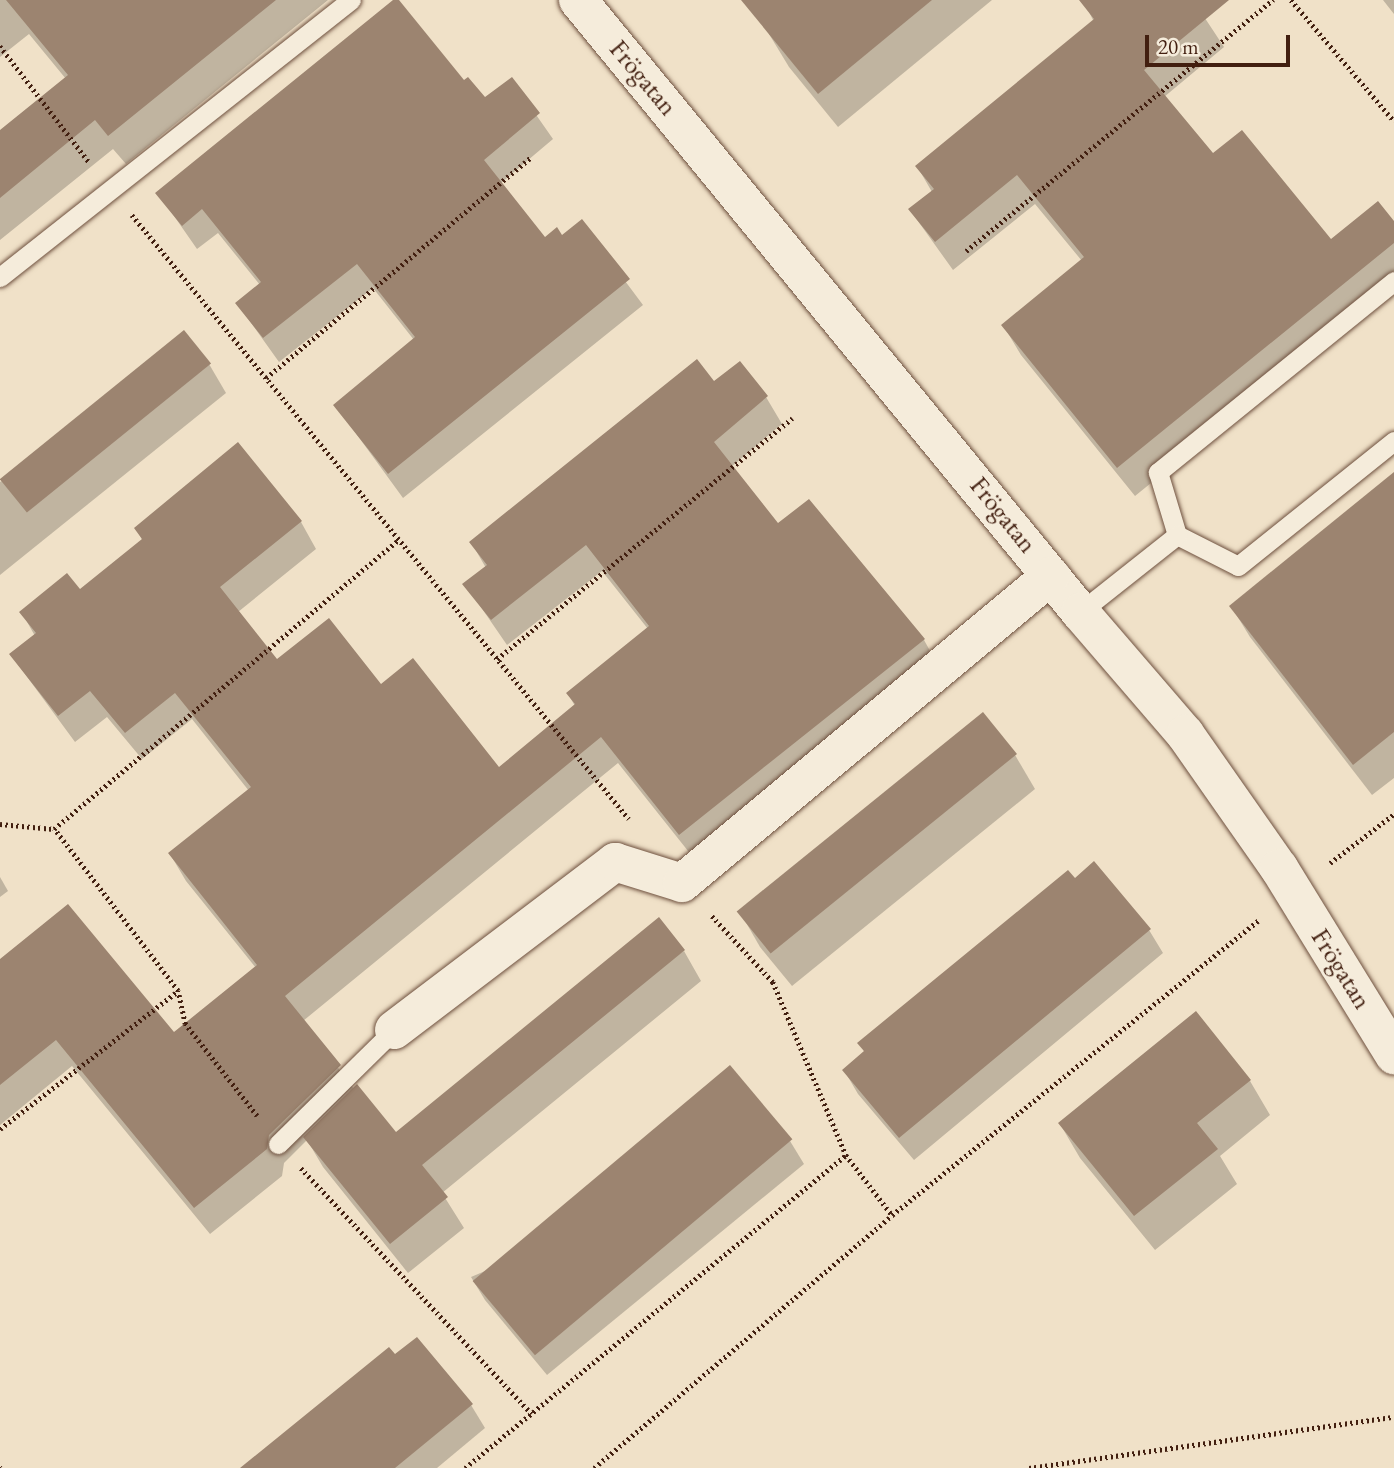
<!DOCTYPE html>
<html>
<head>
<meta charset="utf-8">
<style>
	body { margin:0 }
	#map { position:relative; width:1394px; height:1468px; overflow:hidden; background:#f0e1c8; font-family:"EB Garamond",serif }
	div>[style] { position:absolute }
	.shadow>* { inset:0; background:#0003 }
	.building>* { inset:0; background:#9c8470; transform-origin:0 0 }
	.path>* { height:4.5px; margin-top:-2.25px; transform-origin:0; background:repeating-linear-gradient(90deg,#421f10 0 2px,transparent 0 5.5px) }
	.roads { filter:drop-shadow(0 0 2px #6e503e) drop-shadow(0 0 2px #6e503e) }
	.lane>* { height:19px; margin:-9.5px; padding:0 9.5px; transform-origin:9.5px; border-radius:9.5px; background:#f5ecdb }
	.street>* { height:38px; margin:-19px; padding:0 19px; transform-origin:19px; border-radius:19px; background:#f5ecdb }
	span { translate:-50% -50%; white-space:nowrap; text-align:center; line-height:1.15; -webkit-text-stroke:5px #f5ecdb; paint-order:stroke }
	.street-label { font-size:26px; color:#421f10 }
	.scale { position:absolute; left:1145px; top:35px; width:145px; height:32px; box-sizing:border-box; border:4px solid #421f10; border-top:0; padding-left:9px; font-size:21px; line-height:24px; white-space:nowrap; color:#421f10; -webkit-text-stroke:5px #f5ecdb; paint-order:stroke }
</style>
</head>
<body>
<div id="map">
	<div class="shadow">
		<i style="clip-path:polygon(0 0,328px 0,126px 164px,113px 149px,0 240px,0 133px,66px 79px,29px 34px,0 57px)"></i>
		<i style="clip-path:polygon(397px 0,464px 83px,484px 100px,511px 79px,553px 139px,501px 183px,545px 239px,562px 237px,581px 222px,643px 305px,403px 498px,336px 406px,414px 340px,373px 288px,279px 362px,237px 303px,260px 285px,218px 233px,197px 249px,158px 193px)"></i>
		<i style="clip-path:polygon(810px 0,992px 0,838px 127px,789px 67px,769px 34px)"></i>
		<i style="clip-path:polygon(1083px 0,1193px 0,1224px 47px,1164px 97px,1213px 156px,1331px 242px,1394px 224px,1394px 286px,1135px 496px,1021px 355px,1003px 325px,1082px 261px,1035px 204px,953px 270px,910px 210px,932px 192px,917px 166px,1094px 22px)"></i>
		<i style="clip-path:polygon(1383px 0,1394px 0,1394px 14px)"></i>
		<i style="clip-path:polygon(209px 364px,226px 393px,0 575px,0 482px)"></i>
		<i style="clip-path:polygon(714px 383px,766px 397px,782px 424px,731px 467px,778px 526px,808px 501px,924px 640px,939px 667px,696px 861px,618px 763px,303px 1021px,354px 1089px,395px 1135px,684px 951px,701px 981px,442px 1193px,464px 1228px,408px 1273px,323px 1167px,307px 1140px,284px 1163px,282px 1176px,210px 1234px,72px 1066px,0 1125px,0 961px,174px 1034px,256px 968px,186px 881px,170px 854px,249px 791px,192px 719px,142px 759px,107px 717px,75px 742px,11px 655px,35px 636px,22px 613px,80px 592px,143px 541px,136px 529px,238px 444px,301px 522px,316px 549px,238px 612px,277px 662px,381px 686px,498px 769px,575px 706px,568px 694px,648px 629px,602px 571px,507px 645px,465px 584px,486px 568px,471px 542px)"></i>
		<i style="clip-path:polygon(1394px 474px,1394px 778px,1372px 795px,1250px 637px,1231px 606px)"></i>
		<i style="clip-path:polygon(1015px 755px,1035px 789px,792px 986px,760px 947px,740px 912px)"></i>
		<i style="clip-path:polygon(0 877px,8px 891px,0 897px)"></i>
		<i style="clip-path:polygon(1075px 880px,1149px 930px,1163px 953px,914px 1160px,858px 1094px,844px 1070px,865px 1053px,860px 1044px)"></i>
		<i style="clip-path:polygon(1250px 1081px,1270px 1115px,1220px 1156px,1237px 1184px,1155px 1250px,1080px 1158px,1060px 1124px)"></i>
		<i style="clip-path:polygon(790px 1141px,804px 1164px,547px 1375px,485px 1300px,471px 1277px)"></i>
		<i style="clip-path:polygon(395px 1356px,471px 1405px,485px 1428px,437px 1468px,244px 1468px)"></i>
	</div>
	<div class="building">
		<i style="clip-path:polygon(6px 0,276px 0,108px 136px,95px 120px,0 198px,0 130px,68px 75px)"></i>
		<i style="clip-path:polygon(393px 0,399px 0,464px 80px,468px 77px,485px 97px,512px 77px,540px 113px,484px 160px,545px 237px,557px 227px,562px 235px,582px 219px,630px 279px,388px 474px,333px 405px,415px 337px,357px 264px,263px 338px,235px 303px,261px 282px,202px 209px,182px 226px,155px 193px)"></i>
		<i style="clip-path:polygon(741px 0,932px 0,818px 94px)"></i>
		<i style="clip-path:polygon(1079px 0,1229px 0,1144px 70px,1213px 153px,1242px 130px,1331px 239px,1378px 201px,1394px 221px,1394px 243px,1117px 468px,1001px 325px,1084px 257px,1017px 175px,935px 242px,908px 209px,934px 189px,915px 166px,1094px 19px)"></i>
		<i style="left:184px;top:330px;width:43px;height:237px;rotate:51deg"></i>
		<i style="clip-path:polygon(697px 359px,714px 381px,740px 361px,768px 396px,714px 442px,778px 523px,809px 499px,925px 639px,679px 835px,601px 737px,285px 996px,341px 1065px,269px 1135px,267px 1149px,194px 1208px,56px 1040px,0 1085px,0 959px,68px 904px,174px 1032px,257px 965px,168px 853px,251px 787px,175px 693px,125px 733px,90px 691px,58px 716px,9px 654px,36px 633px,19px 612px,67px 573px,80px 589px,142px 539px,134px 528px,238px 442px,302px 521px,220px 587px,277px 659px,329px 618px,381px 684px,413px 658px,499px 767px,575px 704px,566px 693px,649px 626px,586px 545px,491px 620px,462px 584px,487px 565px,469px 542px)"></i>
		<i style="clip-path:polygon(1394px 472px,1394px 732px,1353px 765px,1229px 606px)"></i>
		<i style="left:983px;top:712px;width:54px;height:317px;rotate:51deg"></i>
		<i style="clip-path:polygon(1094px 861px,1151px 929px,899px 1138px,842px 1070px,864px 1051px,857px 1043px,1068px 870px,1075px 878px)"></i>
		<i style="clip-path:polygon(659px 917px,685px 950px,422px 1165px,448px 1197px,390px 1244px,303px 1137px,357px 1084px,396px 1132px)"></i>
		<i style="clip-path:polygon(1196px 1011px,1251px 1080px,1197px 1123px,1218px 1149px,1134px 1216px,1058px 1123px)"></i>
		<i style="left:730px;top:1065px;width:97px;height:336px;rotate:50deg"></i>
		<i style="clip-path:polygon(417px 1337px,473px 1404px,395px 1468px,240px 1468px,389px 1347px,395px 1354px)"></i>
	</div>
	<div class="path">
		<i style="left:1291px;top:0;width:159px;rotate:49.6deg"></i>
		<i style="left:0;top:46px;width:146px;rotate:52.5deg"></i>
		<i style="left:132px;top:215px;width:782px;rotate:50.55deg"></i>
		<i style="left:966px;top:251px;width:397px;rotate:-39.3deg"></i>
		<i style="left:266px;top:378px;width:344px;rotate:-39.8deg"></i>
		<i style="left:497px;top:659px;width:381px;rotate:-39.2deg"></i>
		<i style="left:0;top:824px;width:54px;rotate:5.3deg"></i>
		<i style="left:1330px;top:863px;width:81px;rotate:-37.4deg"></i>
		<i style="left:712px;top:916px;width:90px;rotate:47.3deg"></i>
		<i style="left:773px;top:982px;width:188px;rotate:67.1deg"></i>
		<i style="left:846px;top:1155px;width:76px;rotate:52.5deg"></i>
		<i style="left:257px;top:1116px;width:117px;rotate:-128deg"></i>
		<i style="left:185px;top:1024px;width:34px;rotate:-102deg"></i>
		<i style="left:178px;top:991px;width:204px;rotate:-127.4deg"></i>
		<i style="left:54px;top:829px;width:450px;rotate:-40deg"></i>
		<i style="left:0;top:1129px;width:225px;rotate:-37.8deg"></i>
		<i style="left:301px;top:1168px;width:337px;rotate:46.8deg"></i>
		<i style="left:0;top:1467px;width:1px;rotate:45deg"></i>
		<i style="left:465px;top:1468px;width:493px;rotate:-39.4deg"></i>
		<i style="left:594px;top:1468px;width:391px;rotate:-40.3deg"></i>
		<i style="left:892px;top:1215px;width:472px;rotate:-38.8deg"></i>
		<i style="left:1029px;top:1468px;width:369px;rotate:-8deg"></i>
	</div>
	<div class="roads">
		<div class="lane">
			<i style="left:0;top:277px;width:447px;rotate:-38.3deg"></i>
			<i style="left:1394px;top:281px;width:304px;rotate:141deg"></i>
			<i style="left:1158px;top:472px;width:66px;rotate:73.2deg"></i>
			<i style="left:1177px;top:535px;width:68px;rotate:26.9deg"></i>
			<i style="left:1238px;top:566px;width:200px;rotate:-38.7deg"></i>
			<i style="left:1080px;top:612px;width:124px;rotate:-38.4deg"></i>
			<i style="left:278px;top:1144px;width:163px;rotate:-44.5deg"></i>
		</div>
		<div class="street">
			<i style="left:578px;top:0;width:792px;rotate:50.64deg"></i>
			<i style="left:1080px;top:612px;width:161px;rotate:49.3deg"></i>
			<i style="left:1185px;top:734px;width:164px;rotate:55deg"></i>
			<i style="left:1279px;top:868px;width:220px;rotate:58.4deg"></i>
			<i style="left:394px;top:1030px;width:278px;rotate:-37.2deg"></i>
			<i style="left:615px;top:862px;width:70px;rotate:17.4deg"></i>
			<i style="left:682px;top:883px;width:480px;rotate:-39.8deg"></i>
		</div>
	</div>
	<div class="street-label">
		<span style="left:643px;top:78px;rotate:50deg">Frögatan</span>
		<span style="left:1003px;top:515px;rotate:51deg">Frögatan</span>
		<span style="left:1341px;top:969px;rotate:58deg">Frögatan</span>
	</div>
	<div class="scale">20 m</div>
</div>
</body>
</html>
